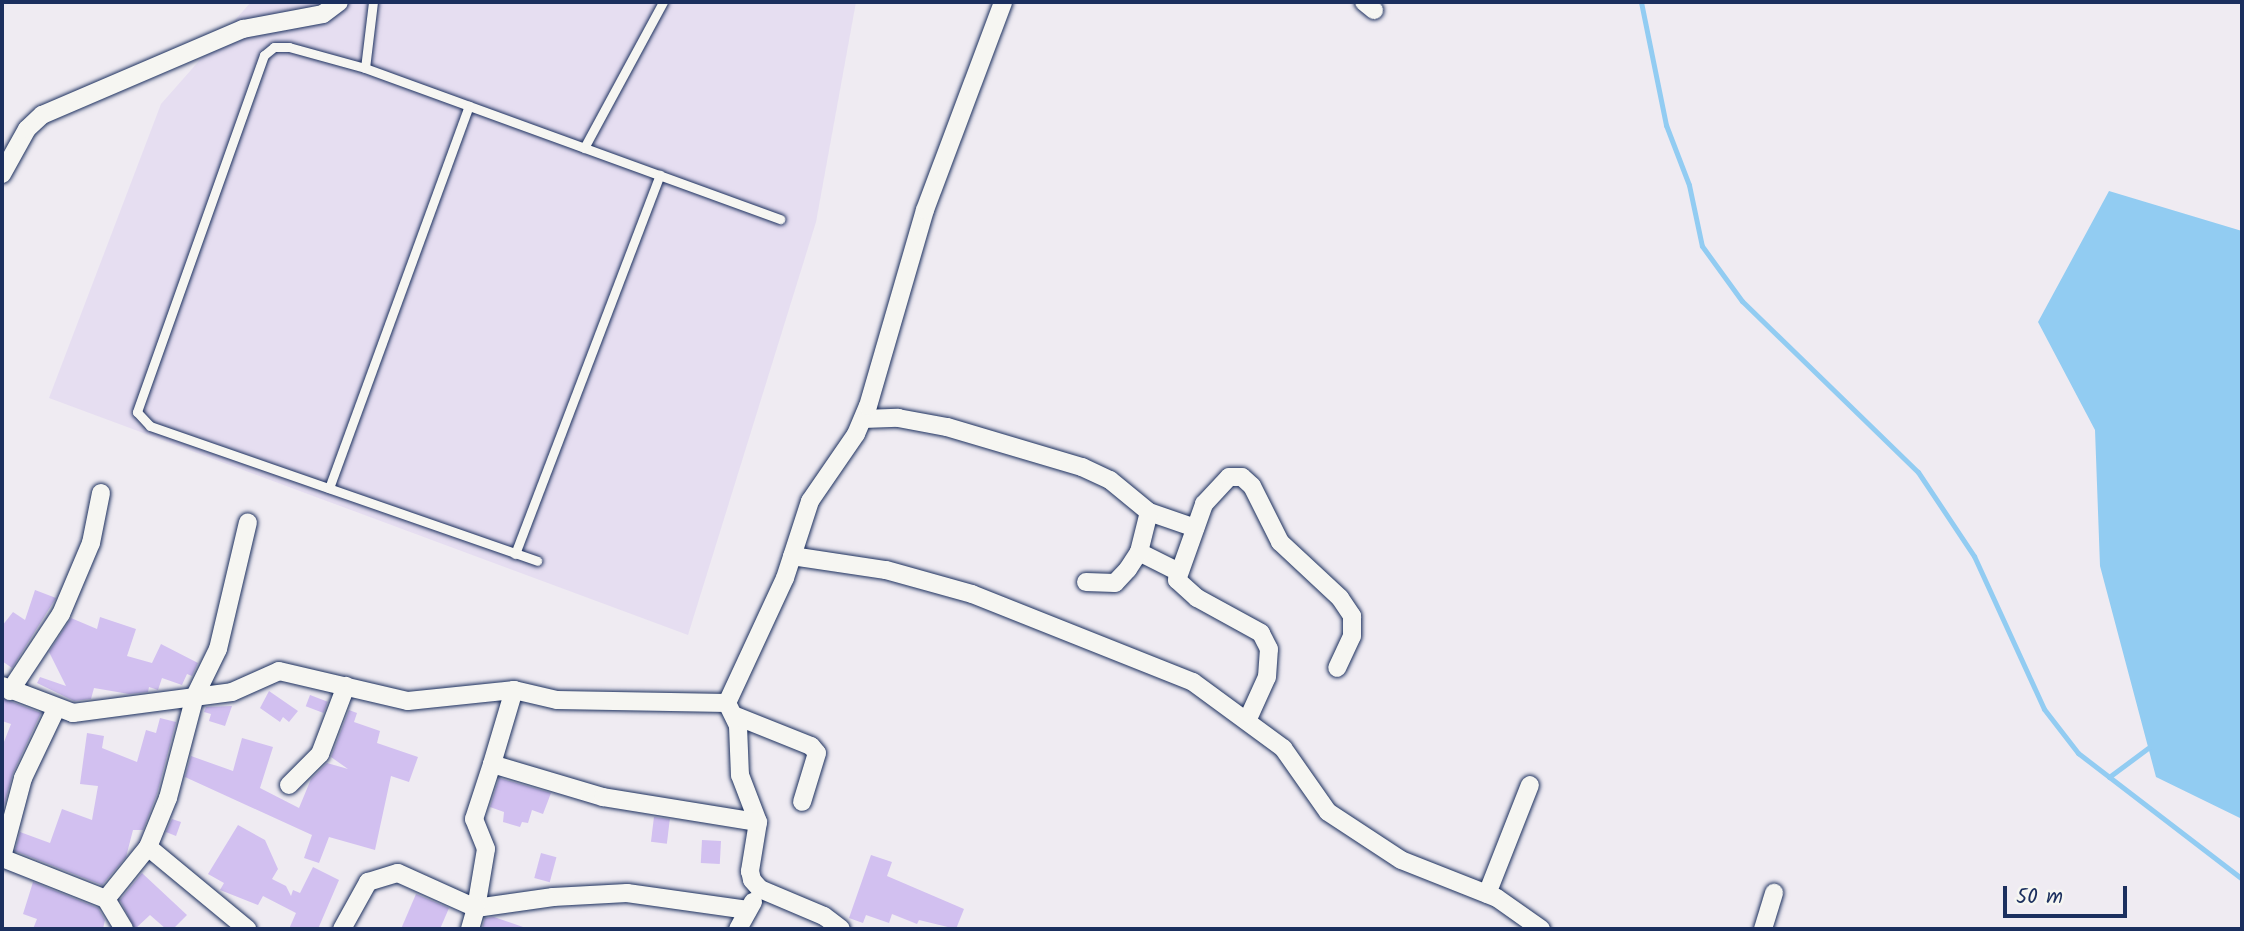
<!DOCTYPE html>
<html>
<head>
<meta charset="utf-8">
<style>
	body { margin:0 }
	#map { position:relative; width:2244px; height:931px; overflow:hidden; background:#efebf2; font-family:Kalam,sans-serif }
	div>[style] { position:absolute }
	.built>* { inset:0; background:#e6def1 }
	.water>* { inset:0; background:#92ccf2 }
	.stream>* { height:5px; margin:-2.5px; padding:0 2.5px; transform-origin:2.5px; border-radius:2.5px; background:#92ccf2 }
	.building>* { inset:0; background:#d2c0f0; transform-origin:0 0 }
	.roads { filter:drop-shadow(0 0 2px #1b2f5e) drop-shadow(0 0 2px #1b2f5e) }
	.lane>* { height:9px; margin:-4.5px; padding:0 4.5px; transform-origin:4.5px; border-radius:4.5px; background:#f6f6f2 }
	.street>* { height:18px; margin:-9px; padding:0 9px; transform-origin:9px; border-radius:9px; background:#f6f6f2 }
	span { translate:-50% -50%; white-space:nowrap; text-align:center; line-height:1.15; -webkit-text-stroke:6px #f6f6f2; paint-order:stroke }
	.frame { position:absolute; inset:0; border:4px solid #1b2f5e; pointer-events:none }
	.scale { position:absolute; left:2003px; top:886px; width:124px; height:32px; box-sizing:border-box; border:4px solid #1b2f5e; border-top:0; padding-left:9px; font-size:21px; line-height:24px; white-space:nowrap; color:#1b2f5e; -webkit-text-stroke:5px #f6f6f2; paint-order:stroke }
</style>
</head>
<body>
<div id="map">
	<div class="built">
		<i style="clip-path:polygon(251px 2px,856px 2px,816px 222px,688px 635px,49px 398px,161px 104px)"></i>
	</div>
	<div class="water">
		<i style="clip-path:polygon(2109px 191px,2242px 231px,2242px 819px,2156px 777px,2100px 566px,2095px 430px,2038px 322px)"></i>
	</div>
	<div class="stream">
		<i style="left:1641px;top:2px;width:126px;rotate:78.5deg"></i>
		<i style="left:1666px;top:125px;width:64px;rotate:69deg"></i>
		<i style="left:1689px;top:185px;width:62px;rotate:78deg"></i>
		<i style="left:1702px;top:246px;width:68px;rotate:54deg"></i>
		<i style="left:1742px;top:301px;width:245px;rotate:44.2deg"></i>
		<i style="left:1918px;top:472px;width:101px;rotate:56.3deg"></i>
		<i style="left:1974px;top:556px;width:168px;rotate:65.4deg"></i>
		<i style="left:2044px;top:709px;width:56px;rotate:52.3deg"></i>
		<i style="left:2078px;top:753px;width:207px;rotate:37.5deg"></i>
		<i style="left:2109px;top:777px;width:49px;rotate:-36.6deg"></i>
	</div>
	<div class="building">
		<i style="clip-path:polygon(35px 590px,56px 598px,12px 668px,2px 661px,2px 626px,13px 612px,25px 620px)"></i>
		<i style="clip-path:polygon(100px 617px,136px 629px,127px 656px,152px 663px,161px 644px,198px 663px,192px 676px,187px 674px,182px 685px,162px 678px,158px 690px,149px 687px,148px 692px,129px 694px,94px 688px,91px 699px,74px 701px,37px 683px,40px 677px,66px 686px,49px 652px,71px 618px,97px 629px)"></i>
		<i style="clip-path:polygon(269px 691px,298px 711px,289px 722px,283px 717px,280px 722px,260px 708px)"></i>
		<i style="left:310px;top:695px;width:19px;height:12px;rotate:21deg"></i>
		<i style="clip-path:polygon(2px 698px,41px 713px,13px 773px,2px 813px,2px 747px,11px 724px,2px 721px)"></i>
		<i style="clip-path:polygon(232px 706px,225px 726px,209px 721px,211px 714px,204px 712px,206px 707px)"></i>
		<i style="clip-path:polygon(349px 710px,357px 713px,354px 722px,380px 731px,377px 743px,418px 757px,409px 782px,391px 776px,375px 850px,329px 837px,319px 863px,304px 858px,312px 835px,185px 777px,191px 756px,233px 771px,242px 738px,273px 747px,260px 788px,299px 808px,311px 779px,327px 763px,348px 769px,331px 757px)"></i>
		<i style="clip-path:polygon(160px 718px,176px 722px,157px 794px,143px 830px,133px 830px,126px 857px,102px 885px,15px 851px,20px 832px,50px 843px,62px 809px,92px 820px,98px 786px,80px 784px,87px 733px,104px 736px,102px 748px,137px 762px,146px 730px,156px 733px)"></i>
		<i style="clip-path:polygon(499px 778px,551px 793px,543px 814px,532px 810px,528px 823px,522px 822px,520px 827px,503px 822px,504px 812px,490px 807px)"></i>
		<i style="left:654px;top:817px;width:16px;height:25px;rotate:7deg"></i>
		<i style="clip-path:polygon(172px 819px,181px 822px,176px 836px,166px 832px)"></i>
		<i style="clip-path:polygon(238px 825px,265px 840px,278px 869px,272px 879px,286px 886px,291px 896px,293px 890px,300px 893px,313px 867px,339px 880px,318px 929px,289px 929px,296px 913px,263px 896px,258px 905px,220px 890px,224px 883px,208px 874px)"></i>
		<i style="left:702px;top:840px;width:19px;height:23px;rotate:3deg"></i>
		<i style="left:541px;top:853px;width:16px;height:26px;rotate:15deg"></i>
		<i style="clip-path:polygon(871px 855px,892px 862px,887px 876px,964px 909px,956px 929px,919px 920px,917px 924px,892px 914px,889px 923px,866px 915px,863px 923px,849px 918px)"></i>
		<i style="clip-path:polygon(142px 873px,187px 915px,173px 929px,166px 929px,150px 915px,135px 929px,120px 900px)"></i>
		<i style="clip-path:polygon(33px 882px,98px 908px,105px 920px,103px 929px,33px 929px,37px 919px,23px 914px)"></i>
		<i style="clip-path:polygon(416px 894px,449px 908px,440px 929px,401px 929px)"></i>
		<i style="clip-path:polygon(494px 917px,523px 927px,522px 929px,482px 929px,485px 918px)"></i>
	</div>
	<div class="roads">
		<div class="lane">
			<i style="left:373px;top:2px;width:66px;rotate:96.9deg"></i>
			<i style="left:365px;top:68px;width:79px;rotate:-164.6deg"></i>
			<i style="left:289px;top:47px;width:15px;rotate:180deg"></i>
			<i style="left:274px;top:47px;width:13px;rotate:141deg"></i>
			<i style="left:264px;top:55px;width:379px;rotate:109.6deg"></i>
			<i style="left:137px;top:412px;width:19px;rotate:47deg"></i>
			<i style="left:150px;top:426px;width:410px;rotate:19.2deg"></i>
			<i style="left:365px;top:68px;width:442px;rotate:20deg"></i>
			<i style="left:584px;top:148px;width:166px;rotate:-61.6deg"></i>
			<i style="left:329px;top:488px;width:407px;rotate:-69.9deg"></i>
			<i style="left:515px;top:554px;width:406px;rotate:-69.1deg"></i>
		</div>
		<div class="street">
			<i style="left:1364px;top:2px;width:13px;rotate:39deg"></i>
			<i style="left:2px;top:174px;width:51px;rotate:-60.9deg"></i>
			<i style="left:27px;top:129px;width:21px;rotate:-43deg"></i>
			<i style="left:42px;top:115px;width:219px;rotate:-23.2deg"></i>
			<i style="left:243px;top:29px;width:81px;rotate:-10.6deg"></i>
			<i style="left:323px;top:14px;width:20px;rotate:-37deg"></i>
			<i style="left:863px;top:419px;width:35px;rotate:-2deg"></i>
			<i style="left:898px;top:418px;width:50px;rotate:10.4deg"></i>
			<i style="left:947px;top:427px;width:141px;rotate:16.5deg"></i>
			<i style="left:1082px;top:467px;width:31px;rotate:25deg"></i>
			<i style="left:1110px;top:480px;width:50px;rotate:39.4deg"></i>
			<i style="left:1149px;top:512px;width:49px;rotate:19.2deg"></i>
			<i style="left:1139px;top:552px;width:42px;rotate:26.6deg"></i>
			<i style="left:792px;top:556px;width:95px;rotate:8.5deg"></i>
			<i style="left:886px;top:570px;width:89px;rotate:15.6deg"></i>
			<i style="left:972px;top:594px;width:238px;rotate:21.7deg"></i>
			<i style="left:1193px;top:682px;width:112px;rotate:36.3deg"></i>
			<i style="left:1283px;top:748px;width:78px;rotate:54.9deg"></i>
			<i style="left:1328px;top:812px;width:87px;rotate:33.3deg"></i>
			<i style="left:1401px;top:860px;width:103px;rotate:21.6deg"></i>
			<i style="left:1497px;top:898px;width:54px;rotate:35.2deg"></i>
			<i style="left:1086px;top:582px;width:29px;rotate:2deg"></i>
			<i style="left:1115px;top:583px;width:19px;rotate:-47deg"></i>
			<i style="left:1128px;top:569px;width:20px;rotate:-57deg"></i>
			<i style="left:1139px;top:552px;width:41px;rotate:-76deg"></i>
			<i style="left:2px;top:686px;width:76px;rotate:20.8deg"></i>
			<i style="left:73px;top:713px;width:160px;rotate:-7.5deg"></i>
			<i style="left:232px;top:692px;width:51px;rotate:-24.1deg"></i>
			<i style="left:279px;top:671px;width:132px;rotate:13.1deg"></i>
			<i style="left:408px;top:701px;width:107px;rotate:-5.9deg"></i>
			<i style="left:514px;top:690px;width:44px;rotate:13.1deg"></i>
			<i style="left:557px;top:700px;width:170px;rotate:1deg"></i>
			<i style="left:727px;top:703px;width:25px;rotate:64deg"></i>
			<i style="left:738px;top:726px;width:49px;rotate:87.7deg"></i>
			<i style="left:740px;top:775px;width:50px;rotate:69deg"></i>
			<i style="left:758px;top:822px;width:50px;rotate:99.3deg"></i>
			<i style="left:750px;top:871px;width:9px;rotate:77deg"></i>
			<i style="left:752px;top:880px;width:12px;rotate:48deg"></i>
			<i style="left:760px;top:889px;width:69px;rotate:22.9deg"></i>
			<i style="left:824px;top:916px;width:21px;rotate:37deg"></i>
			<i style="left:514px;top:690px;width:77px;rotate:106.6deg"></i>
			<i style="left:492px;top:764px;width:116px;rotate:16.6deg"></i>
			<i style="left:603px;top:797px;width:157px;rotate:9.2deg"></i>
			<i style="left:10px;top:691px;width:92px;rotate:-56.5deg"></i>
			<i style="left:61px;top:614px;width:77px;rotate:-67.1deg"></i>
			<i style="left:91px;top:543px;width:51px;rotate:-78.7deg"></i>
			<i style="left:727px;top:703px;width:138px;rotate:-65.1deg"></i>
			<i style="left:785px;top:578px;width:81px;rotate:-72deg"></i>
			<i style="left:810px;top:501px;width:81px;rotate:-55.5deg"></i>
			<i style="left:856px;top:434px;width:30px;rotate:-67deg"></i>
			<i style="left:868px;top:406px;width:204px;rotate:-73.8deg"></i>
			<i style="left:925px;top:210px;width:222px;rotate:-69.4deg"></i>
			<i style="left:736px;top:716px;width:81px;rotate:21.8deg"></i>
			<i style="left:811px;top:746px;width:9px;rotate:49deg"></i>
			<i style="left:817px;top:753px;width:51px;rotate:107deg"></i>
			<i style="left:1247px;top:721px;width:48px;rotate:-65.6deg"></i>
			<i style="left:1267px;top:677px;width:28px;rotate:-86deg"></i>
			<i style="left:1269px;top:649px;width:18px;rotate:-117deg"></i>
			<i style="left:1261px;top:633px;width:73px;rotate:-151.3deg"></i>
			<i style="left:1197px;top:598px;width:27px;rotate:-138deg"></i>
			<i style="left:1177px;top:580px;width:81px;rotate:-70.4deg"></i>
			<i style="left:1204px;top:504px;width:37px;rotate:-47deg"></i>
			<i style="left:1229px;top:477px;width:13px"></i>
			<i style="left:1242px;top:477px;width:13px;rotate:42deg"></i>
			<i style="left:1252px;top:486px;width:63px;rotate:63.4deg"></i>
			<i style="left:1280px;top:542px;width:82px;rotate:43deg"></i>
			<i style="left:1340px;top:598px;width:22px;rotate:56deg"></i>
			<i style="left:1352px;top:616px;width:20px;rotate:90deg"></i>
			<i style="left:1352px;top:636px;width:35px;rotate:115deg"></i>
			<i style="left:492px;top:764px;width:58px;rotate:108.1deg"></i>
			<i style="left:474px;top:819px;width:32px;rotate:68deg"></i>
			<i style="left:486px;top:849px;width:60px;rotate:99.6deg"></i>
			<i style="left:476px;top:908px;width:78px;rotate:-8.1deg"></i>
			<i style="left:553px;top:897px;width:74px;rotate:-3.1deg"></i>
			<i style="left:627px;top:893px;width:122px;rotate:8deg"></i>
			<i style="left:289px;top:785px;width:44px;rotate:-45deg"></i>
			<i style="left:320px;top:754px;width:73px;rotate:-69.1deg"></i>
			<i style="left:148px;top:847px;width:129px;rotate:39.6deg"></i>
			<i style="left:2px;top:857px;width:82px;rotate:-75.1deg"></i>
			<i style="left:23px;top:778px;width:76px;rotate:-64.4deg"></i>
			<i style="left:2px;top:858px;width:112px;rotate:21.5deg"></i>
			<i style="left:106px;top:899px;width:67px;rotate:-51.1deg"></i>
			<i style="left:148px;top:847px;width:53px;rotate:-67.8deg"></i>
			<i style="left:168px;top:798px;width:106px;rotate:-75.2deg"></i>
			<i style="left:195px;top:696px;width:52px;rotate:-63.9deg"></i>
			<i style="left:218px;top:649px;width:130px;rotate:-76.7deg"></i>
			<i style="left:1487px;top:894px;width:117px;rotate:-68.5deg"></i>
			<i style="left:106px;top:899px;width:35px;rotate:59deg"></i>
			<i style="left:342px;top:929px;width:54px;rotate:-61deg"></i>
			<i style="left:368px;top:882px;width:31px;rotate:-17deg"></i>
			<i style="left:398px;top:873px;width:85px;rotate:24.2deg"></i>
			<i style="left:476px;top:908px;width:22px;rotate:106deg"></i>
			<i style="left:738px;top:929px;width:31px;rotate:-61deg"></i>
			<i style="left:1763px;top:929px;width:38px;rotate:-73deg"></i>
		</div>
	</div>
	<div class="frame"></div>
	<div class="scale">50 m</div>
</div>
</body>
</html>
